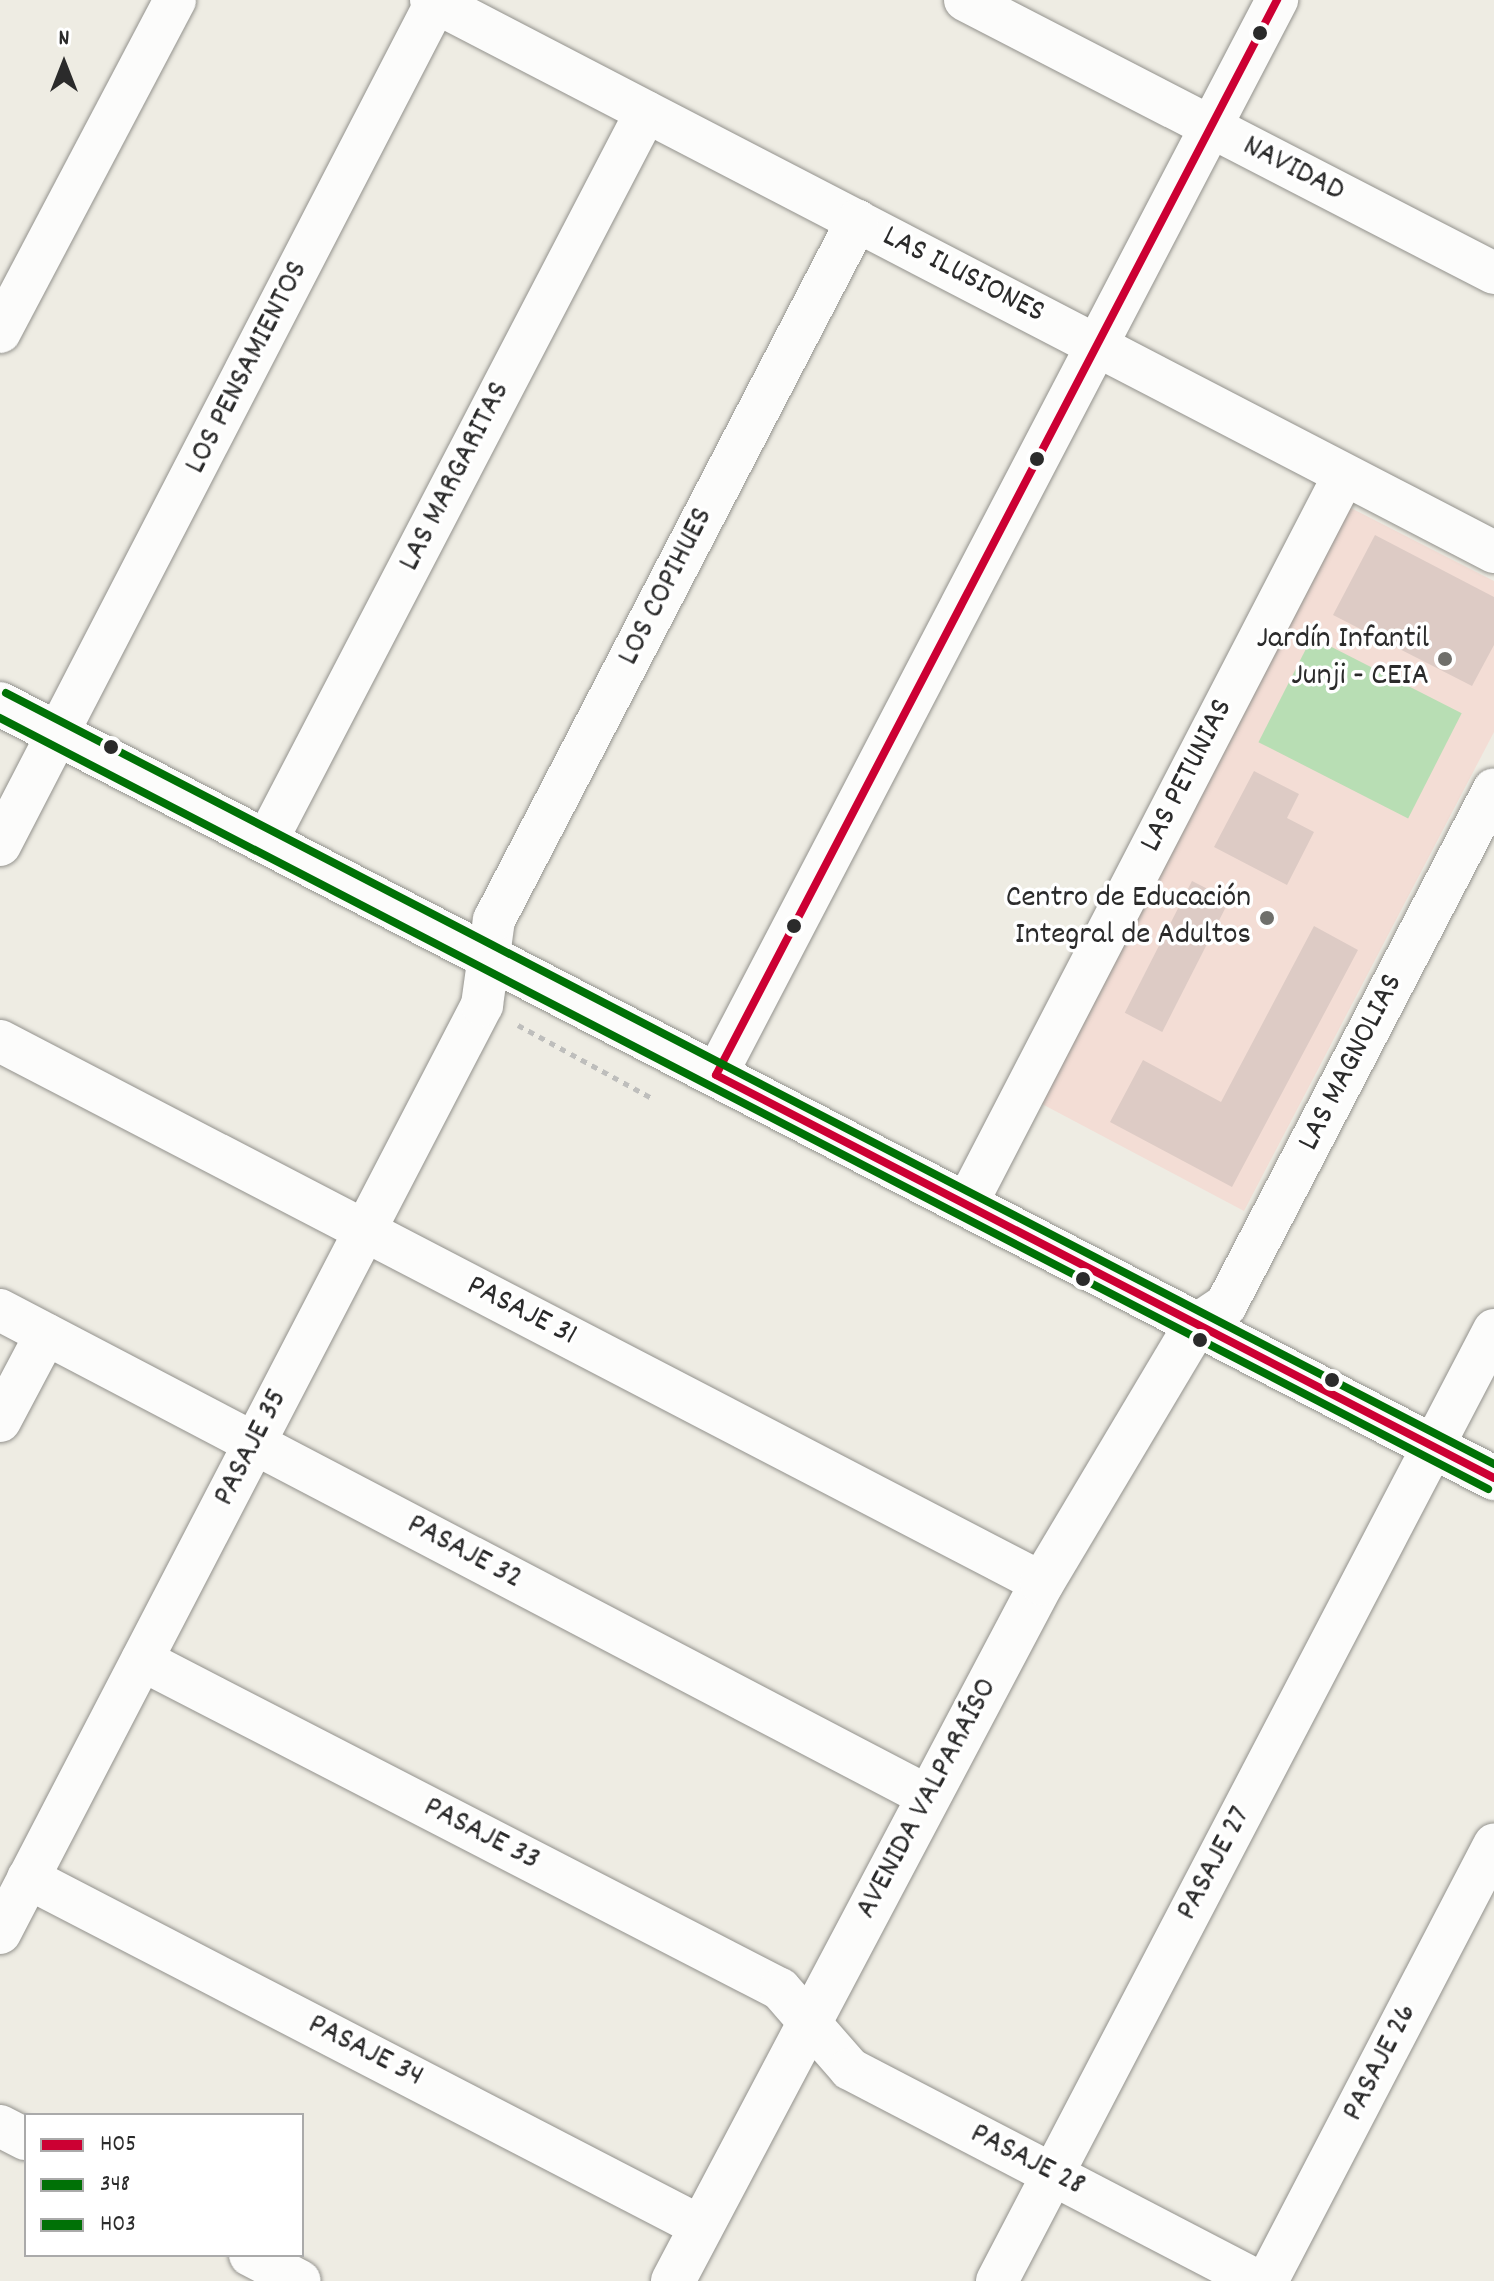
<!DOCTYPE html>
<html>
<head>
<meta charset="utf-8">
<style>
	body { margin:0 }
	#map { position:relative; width:1494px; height:2281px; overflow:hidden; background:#eeece3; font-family:Dekko,sans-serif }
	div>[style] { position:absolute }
	.built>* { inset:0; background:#f3ddd5 }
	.green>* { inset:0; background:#b8deb4; transform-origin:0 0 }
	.building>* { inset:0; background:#ddcbc5; transform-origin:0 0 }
	.path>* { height:5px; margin-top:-2.5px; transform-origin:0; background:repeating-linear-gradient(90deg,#bebebc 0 6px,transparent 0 12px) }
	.roads { filter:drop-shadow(0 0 2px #93928d) drop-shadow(0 0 2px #93928d) }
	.street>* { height:42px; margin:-21px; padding:0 21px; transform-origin:21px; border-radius:21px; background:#fcfcfb }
	.secondary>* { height:44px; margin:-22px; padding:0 22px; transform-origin:22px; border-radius:22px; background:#fcfcfb }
	.bus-1>* { height:8px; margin:-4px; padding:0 4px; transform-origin:4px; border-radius:4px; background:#c03 }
	.bus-2>* { height:8px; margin:-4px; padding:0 4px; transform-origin:4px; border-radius:4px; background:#007106 }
	.bus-3>* { height:8px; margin:-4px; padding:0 4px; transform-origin:4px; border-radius:4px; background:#007106 }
	.dots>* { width:22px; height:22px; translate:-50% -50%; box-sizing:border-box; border:4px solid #fff; border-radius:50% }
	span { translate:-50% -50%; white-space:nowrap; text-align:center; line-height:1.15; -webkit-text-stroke:7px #fff; paint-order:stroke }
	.street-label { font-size:32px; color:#2b2b2b }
	.poi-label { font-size:32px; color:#2b2b2b }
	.right { translate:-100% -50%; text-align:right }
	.legend { position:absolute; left:24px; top:2113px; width:280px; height:144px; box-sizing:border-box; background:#fff; border:2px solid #aaa; margin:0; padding:10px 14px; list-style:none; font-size:24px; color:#2b2b2b }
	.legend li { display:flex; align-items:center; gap:16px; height:40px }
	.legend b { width:40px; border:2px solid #aaa }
	.north { position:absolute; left:24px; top:24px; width:80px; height:80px; -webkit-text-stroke:6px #fff; paint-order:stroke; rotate:0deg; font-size:22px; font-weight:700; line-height:32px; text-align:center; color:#2b2b2b }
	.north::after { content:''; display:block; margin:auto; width:28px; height:36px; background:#2b2b2b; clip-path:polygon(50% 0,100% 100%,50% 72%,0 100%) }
</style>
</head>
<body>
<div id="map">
	<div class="built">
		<i style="clip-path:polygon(1347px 506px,1494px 581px,1494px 732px,1244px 1211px,1042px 1104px)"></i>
	</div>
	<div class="green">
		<i style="left:1312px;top:637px;width:168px;height:118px;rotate:27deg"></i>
	</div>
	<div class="building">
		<i style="clip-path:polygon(1375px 535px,1494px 597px,1494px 645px,1472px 686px,1333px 615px)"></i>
		<i style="clip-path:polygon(1254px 771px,1299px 794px,1287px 818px,1314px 832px,1287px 885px,1214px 847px)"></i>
		<i style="left:1192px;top:881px;width:42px;height:148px;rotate:27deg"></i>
		<i style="clip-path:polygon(1314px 926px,1358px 950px,1232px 1187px,1110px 1122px,1143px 1060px,1221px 1102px)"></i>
	</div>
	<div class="path">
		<i style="left:518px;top:1025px;width:155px;rotate:28.6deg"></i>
	</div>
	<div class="roads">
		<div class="street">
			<i style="left:431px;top:0;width:1198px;rotate:27.44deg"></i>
			<i style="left:965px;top:0;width:595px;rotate:27.3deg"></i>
			<i style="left:0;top:332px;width:375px;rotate:-62.2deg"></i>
			<i style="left:266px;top:842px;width:823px;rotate:-62.5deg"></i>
			<i style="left:0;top:845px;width:949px;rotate:-62.65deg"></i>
			<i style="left:0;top:1041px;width:1175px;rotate:27.48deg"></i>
			<i style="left:716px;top:1075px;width:1213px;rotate:-62.44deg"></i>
			<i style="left:966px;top:1205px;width:822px;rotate:-62.62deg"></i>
			<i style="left:0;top:1310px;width:1049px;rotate:27.66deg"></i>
			<i style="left:1196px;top:1325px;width:36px;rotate:-34deg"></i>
			<i style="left:1226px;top:1305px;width:581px;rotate:-62.55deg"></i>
			<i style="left:0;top:1421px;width:98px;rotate:-62.1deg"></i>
			<i style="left:142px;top:1660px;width:718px;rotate:27.28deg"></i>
			<i style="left:780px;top:1989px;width:106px;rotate:48.8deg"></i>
			<i style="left:850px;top:2069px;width:459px;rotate:27.5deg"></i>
			<i style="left:28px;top:1878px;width:759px;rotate:27.38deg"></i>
			<i style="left:0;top:1933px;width:1046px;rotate:-62.55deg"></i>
			<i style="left:482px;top:1005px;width:86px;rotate:-82deg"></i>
			<i style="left:494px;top:920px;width:788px;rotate:-62.56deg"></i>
			<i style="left:0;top:2126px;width:29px;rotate:27deg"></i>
			<i style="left:250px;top:2255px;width:56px;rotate:27.5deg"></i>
			<i style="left:997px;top:2281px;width:1073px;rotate:-62.41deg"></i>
			<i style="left:1267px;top:2281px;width:492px;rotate:-62.5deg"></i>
		</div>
		<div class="secondary">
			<i style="left:0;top:704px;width:1683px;rotate:27.39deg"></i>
			<i style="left:673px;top:2281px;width:790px;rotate:-62.14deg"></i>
			<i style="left:1042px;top:1583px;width:300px;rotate:-59.2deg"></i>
		</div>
	</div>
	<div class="bus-1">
		<i style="left:716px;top:1075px;width:1213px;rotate:-62.44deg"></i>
		<i style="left:716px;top:1075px;width:876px;rotate:27.38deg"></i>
	</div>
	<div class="bus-2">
		<i style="left:0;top:718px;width:1676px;rotate:27.39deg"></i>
	</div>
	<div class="bus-3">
		<i style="left:6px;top:693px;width:1676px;rotate:27.39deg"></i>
	</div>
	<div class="dots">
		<i style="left:1260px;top:33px;background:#2b2b2b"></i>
		<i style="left:1037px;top:459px;background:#2b2b2b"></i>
		<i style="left:1445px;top:659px;background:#6f6f6b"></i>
		<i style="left:111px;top:747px;background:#2b2b2b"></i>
		<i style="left:1267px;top:918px;background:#6f6f6b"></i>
		<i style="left:794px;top:926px;background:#2b2b2b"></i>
		<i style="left:1083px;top:1279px;background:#2b2b2b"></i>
		<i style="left:1200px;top:1340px;background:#2b2b2b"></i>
		<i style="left:1332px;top:1380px;background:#2b2b2b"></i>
	</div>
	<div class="street-label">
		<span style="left:1293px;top:170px;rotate:27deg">NAVIDAD</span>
		<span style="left:963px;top:276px;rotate:27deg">LAS ILUSIONES</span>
		<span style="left:248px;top:368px;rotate:-63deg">LOS PENSAMIENTOS</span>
		<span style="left:456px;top:477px;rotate:-63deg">LAS MARGARITAS</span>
		<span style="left:667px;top:587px;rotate:-63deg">LOS COPIHUES</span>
		<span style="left:1188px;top:776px;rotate:-63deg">LAS PETUNIAS</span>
		<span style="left:1352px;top:1063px;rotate:-63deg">LAS MAGNOLIAS</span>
		<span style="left:521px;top:1312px;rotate:27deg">PASAJE 31</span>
		<span style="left:252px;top:1448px;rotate:-63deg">PASAJE 35</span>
		<span style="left:464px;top:1553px;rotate:28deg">PASAJE 32</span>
		<span style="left:928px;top:1799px;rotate:-62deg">AVENIDA VALPARAÍSO</span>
		<span style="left:481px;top:1835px;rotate:27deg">PASAJE 33</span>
		<span style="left:1215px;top:1864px;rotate:-62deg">PASAJE 27</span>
		<span style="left:365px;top:2052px;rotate:27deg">PASAJE 34</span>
		<span style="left:1381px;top:2063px;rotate:-63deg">PASAJE 26</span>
		<span style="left:1027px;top:2161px;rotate:27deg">PASAJE 28</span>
	</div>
	<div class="poi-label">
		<span class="right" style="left:1429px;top:659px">Jardín Infantil<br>Junji - CEIA</span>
		<span class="right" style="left:1251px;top:918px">Centro de Educación<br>Integral de Adultos</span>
	</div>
	<ul class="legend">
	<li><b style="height:10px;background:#c03"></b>H05</li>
	<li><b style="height:10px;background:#007106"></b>348</li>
	<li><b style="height:10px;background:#007106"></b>H03</li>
	</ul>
	<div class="north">N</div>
</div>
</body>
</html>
